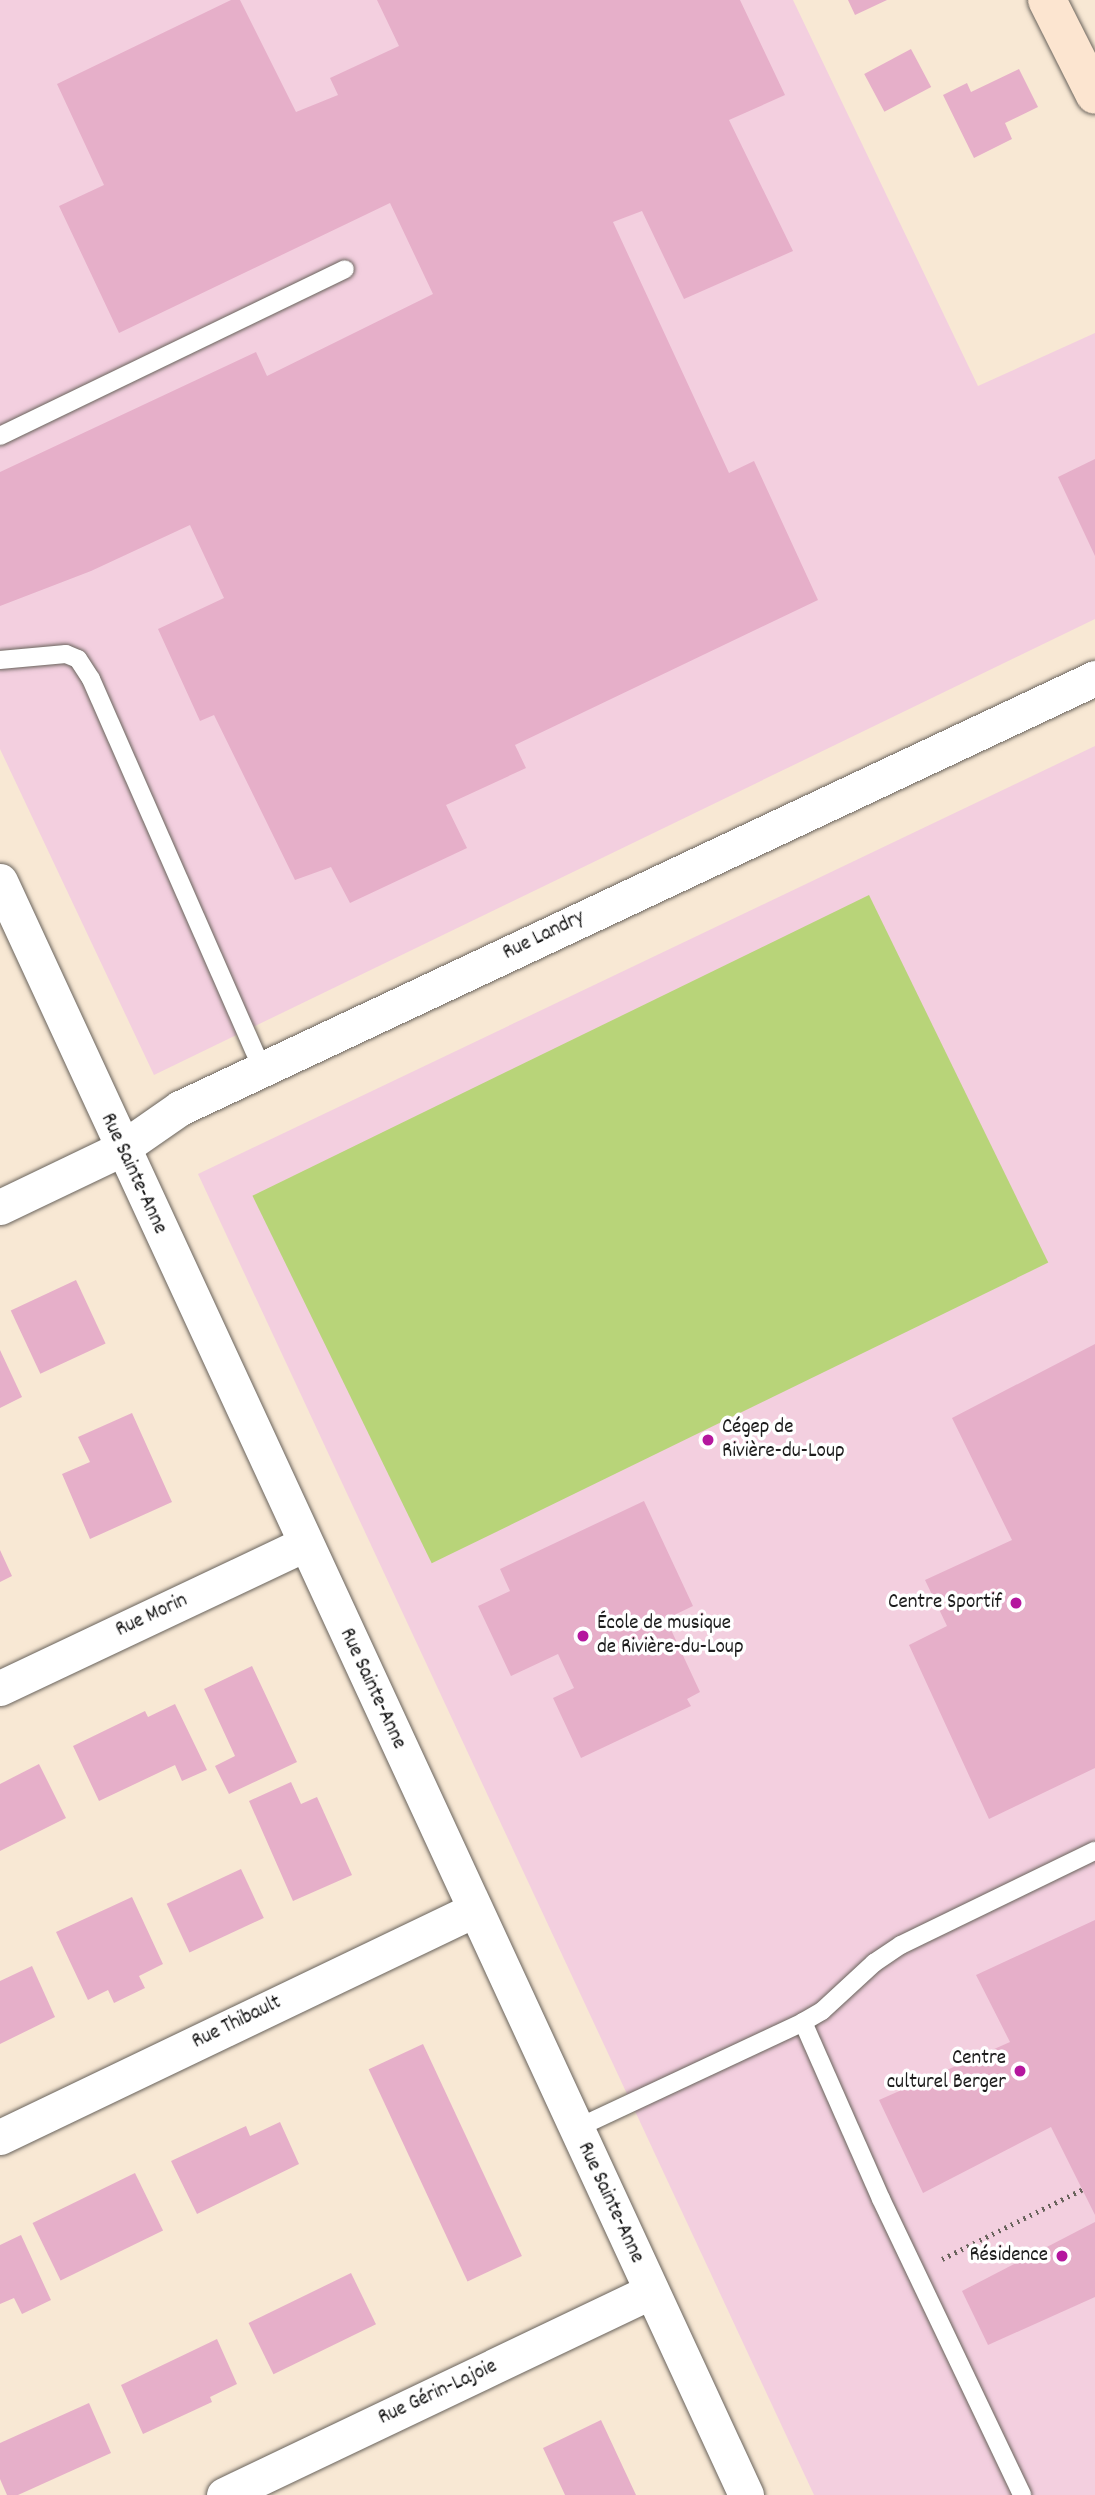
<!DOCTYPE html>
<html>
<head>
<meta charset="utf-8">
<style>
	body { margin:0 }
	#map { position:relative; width:1095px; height:2495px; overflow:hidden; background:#f8e8d4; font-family:Dekko,sans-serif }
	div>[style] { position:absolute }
	.built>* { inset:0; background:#f3cfdf }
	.green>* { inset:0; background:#b8d479; transform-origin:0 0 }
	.building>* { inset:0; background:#e6afc9; transform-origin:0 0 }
	.path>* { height:4.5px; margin-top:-2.25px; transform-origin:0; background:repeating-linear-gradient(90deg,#69635c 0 2px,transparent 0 7px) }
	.roads { filter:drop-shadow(0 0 2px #69635c) drop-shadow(0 0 2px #69635c) }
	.lane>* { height:18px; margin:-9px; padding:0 9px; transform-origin:9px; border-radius:9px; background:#fff }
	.street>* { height:35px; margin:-17.5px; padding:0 17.5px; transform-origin:17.5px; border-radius:17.5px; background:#fff }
	.secondary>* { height:38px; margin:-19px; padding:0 19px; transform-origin:19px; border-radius:19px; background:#fce5d0 }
	.dots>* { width:19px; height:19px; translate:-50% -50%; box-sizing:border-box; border:4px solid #fff; border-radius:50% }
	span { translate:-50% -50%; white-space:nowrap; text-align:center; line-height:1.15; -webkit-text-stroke:7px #fff; paint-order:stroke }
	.street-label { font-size:21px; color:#1c1c1c }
	.poi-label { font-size:21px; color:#1c1c1c }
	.left { translate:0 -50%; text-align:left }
	.right { translate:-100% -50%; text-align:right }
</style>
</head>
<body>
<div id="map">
	<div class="built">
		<i style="clip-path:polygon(0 0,793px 0,978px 386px,1095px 333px,1095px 619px,154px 1075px,0 749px)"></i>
		<i style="clip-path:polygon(1095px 746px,1095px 2495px,814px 2495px,198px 1174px)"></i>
	</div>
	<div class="green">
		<i style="left:869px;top:895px;width:409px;height:686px;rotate:64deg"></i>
	</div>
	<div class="building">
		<i style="clip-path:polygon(231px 0,240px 0,296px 112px,338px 95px,330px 78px,399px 46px,377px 0,740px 0,785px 95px,729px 120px,793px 251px,684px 299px,642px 211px,613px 222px,729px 473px,754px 461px,818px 600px,515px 745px,526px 768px,446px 805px,467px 848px,350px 903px,331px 867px,295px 880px,214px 715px,200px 721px,158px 629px,224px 598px,190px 525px,91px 571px,0 606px,0 472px,256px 352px,267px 376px,433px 294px,390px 203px,119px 333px,59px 206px,104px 185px,57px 84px)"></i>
		<i style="clip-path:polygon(848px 0,887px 0,855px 15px)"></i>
		<i style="left:911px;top:49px;width:43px;height:53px;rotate:62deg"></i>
		<i style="clip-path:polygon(1019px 69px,1038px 107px,1005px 123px,1012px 139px,974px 158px,943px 95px,967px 83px,971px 92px)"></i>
		<i style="clip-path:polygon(1095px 459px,1095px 556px,1058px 477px)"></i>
		<i style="left:76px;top:1280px;width:70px;height:72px;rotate:65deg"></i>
		<i style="clip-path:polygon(1095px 1344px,1095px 1768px,989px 1819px,909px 1645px,947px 1626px,925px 1580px,1012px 1540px,952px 1418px)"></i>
		<i style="clip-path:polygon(0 1350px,22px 1397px,0 1408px)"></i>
		<i style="clip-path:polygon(132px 1413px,172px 1502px,90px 1539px,62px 1474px,90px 1462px,78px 1437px)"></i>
		<i style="clip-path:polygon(644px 1501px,693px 1606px,666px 1619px,700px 1692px,687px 1699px,691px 1706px,581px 1758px,553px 1698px,574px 1688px,558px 1654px,511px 1676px,478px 1606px,510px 1591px,500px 1569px)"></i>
		<i style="clip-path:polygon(0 1550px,12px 1576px,0 1582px)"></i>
		<i style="clip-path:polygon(252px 1666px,297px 1762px,229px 1794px,215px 1766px,235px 1756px,204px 1689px)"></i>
		<i style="clip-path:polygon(175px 1704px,207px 1770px,182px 1781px,175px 1765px,99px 1801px,73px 1746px,145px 1711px,148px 1717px)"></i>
		<i style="clip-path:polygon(39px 1764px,66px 1818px,0 1851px,0 1784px)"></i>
		<i style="clip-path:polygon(291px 1782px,301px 1804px,317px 1797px,352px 1875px,293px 1901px,249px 1801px)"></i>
		<i style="left:241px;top:1869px;width:54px;height:82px;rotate:65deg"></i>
		<i style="clip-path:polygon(132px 1897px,163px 1964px,139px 1976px,145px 1988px,114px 2003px,108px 1990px,88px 2000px,56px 1932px)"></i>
		<i style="clip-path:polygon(1095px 1920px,1095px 2215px,1051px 2127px,923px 2193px,879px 2100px,1010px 2042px,976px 1975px)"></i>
		<i style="clip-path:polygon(32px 1966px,55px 2017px,0 2044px,0 1981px)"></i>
		<i style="left:423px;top:2044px;width:234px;height:60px;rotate:65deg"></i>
		<i style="clip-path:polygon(280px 2122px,299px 2164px,197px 2214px,171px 2161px,246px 2126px,250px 2136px)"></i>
		<i style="left:135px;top:2173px;width:64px;height:114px;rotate:64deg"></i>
		<i style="clip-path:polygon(1095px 2222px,1095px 2297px,988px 2345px,962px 2291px)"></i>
		<i style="clip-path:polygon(21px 2235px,51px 2300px,22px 2314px,14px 2298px,0 2304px,0 2245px)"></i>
		<i style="left:351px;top:2273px;width:57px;height:114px;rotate:64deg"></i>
		<i style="clip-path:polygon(217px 2339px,237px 2384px,210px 2397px,212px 2402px,143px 2434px,121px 2385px)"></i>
		<i style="clip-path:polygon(89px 2403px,111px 2453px,18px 2495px,7px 2495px,0 2479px,0 2443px)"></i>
		<i style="clip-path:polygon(601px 2420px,636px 2495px,565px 2495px,543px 2448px)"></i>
	</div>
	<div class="path">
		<i style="left:942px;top:2259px;width:157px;rotate:-26.4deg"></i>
	</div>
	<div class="roads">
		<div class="lane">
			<i style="left:0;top:436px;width:383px;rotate:-25.8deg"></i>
			<i style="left:0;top:660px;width:66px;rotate:-5.2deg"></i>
			<i style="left:66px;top:654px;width:13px;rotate:23deg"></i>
			<i style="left:78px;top:659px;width:24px;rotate:57deg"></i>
			<i style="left:91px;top:679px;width:428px;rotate:66.3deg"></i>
			<i style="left:803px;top:2022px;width:22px;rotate:-30deg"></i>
			<i style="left:822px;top:2011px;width:71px;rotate:-42.7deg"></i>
			<i style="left:874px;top:1963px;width:32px;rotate:-34deg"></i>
			<i style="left:901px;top:1945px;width:216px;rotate:-25.9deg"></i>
			<i style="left:575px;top:2129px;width:252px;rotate:-25.1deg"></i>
			<i style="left:803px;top:2022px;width:193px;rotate:66.2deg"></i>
			<i style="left:881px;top:2199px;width:328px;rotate:64.5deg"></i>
		</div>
		<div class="street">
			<i style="left:0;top:881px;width:1778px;rotate:65.19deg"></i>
			<i style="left:0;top:1207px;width:134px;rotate:-25.6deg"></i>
			<i style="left:121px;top:1149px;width:72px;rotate:-34.8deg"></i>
			<i style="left:180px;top:1108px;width:1011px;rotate:-25.17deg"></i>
			<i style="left:0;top:1688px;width:336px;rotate:-25.3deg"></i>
			<i style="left:0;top:2137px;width:526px;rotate:-25.59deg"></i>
			<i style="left:224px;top:2495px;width:473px;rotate:-25.5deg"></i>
		</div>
		<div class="secondary">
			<i style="left:1047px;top:0;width:106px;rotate:63.2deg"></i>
		</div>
	</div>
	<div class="dots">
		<i style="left:708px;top:1440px;background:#b5179e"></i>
		<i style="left:1016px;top:1603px;background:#b5179e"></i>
		<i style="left:583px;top:1636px;background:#b5179e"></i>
		<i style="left:1020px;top:2071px;background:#b5179e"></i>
		<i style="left:1062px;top:2256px;background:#b5179e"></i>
	</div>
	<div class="street-label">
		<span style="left:544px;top:936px;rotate:-26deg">Rue Landry</span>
		<span style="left:133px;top:1174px;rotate:65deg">Rue Sainte-Anne</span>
		<span style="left:152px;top:1616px;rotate:-25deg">Rue Morin</span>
		<span style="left:372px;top:1689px;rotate:65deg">Rue Sainte-Anne</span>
		<span style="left:237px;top:2023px;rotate:-26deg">Rue Thibault</span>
		<span style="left:610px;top:2203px;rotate:65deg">Rue Sainte-Anne</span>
		<span style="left:438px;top:2393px;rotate:-25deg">Rue Gérin-Lajoie</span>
	</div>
	<div class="poi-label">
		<span class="left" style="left:722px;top:1440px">Cégep de<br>Rivière-du-Loup</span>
		<span class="right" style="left:1002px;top:1603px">Centre Sportif</span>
		<span class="left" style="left:597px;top:1636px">École de musique<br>de Rivière-du-Loup</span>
		<span class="right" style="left:1006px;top:2071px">Centre<br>culturel Berger</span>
		<span class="right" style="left:1048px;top:2256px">Résidence</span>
	</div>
</div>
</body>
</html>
